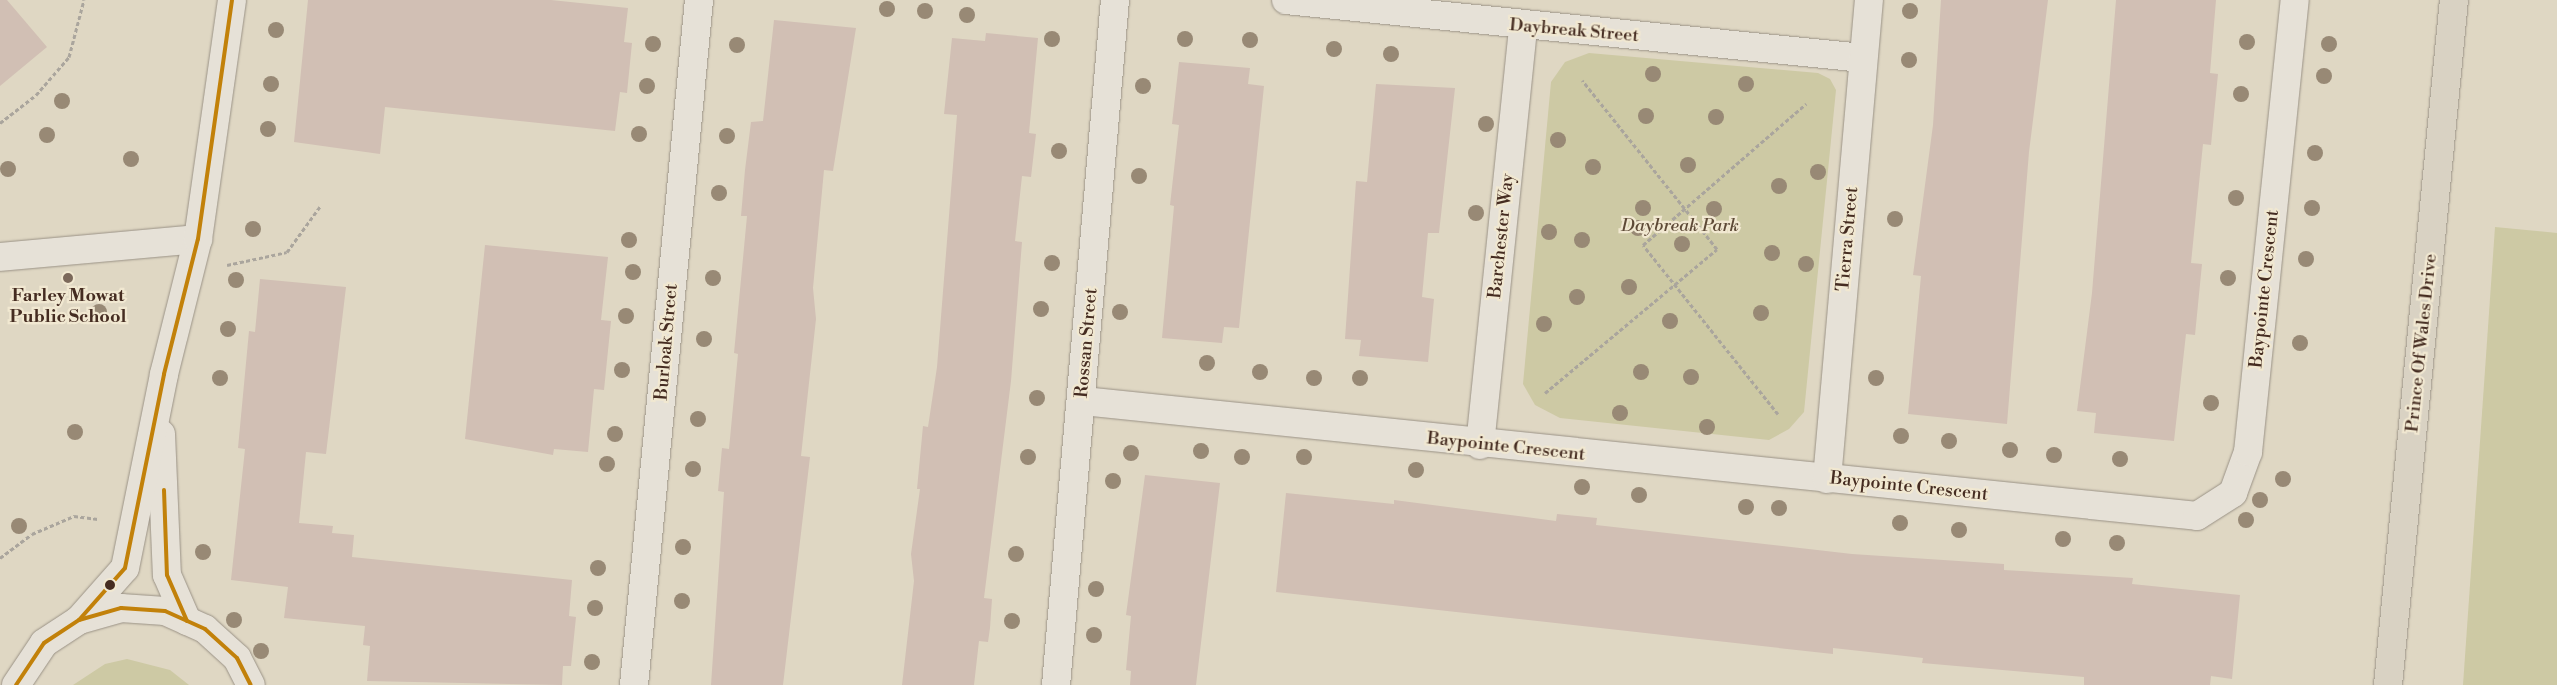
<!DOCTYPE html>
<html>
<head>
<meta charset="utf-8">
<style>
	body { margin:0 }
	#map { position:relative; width:2557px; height:685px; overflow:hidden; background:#dfd7c3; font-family:"Libre Bodoni",serif }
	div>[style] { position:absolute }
	.green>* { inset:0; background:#cdc9a4 }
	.building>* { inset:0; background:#d1bfb4 }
	.path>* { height:3px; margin-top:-1.5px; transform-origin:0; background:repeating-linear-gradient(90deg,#aaa59d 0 4px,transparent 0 6.5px) }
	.roads { filter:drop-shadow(0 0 1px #9a9286) drop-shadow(0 0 1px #9a9286) }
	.minor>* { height:28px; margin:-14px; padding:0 14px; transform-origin:14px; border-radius:14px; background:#e6e1d7 }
	.major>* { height:28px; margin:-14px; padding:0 14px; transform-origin:14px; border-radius:14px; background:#d9d2c3 }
	.bus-1>* { height:4px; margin:-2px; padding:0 2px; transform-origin:2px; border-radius:2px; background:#c2810a }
	.trees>* { width:16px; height:16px; margin:-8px; border-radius:50%; background:#988975 }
	.dots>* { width:14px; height:14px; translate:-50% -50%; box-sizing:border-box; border:2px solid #f1e8d1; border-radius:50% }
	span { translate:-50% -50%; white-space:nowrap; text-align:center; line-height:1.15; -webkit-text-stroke:4.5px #f1e8d1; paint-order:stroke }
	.street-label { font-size:18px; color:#452c21 }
	.park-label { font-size:18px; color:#5d4936; font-style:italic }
	.poi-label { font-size:18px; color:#452c21; font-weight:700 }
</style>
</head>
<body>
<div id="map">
	<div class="green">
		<i style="clip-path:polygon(1589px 53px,1818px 73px,1830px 79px,1836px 90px,1804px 412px,1789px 429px,1769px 440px,1560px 418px,1535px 405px,1523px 384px,1551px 82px,1565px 62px)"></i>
		<i style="clip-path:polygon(2495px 227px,2557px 233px,2557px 685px,2463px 685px)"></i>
		<i style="clip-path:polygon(127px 659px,170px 670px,189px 685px,73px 685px,105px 664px)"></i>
	</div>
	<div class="building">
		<i style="clip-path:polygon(0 0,7px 0,47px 47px,0 86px)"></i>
		<i style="clip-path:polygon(308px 0,551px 0,628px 8px,624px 42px,632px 43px,627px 93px,620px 92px,615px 131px,385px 107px,380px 154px,294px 142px)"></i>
		<i style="clip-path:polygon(1941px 0,2048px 0,2029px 152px,2007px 424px,1908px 414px,1921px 276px,1913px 275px,1933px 125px)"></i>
		<i style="clip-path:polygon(2116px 0,2216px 0,2210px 73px,2218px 74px,2211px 145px,2203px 144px,2191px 263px,2202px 264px,2195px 335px,2186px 334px,2174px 441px,2094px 433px,2096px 413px,2077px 411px,2092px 293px)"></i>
		<i style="clip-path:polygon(774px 20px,856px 28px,833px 171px,824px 170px,813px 288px,816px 319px,801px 456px,810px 457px,783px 685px,711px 685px,724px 492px,718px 491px,722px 448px,729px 449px,738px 354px,734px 353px,747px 216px,741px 216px,745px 170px,751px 122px,763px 121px)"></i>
		<i style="clip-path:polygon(986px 33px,1038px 38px,1029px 133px,1036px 134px,1031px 177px,1022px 176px,1015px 241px,1022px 242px,1011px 381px,984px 598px,992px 599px,990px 628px,988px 642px,979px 641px,974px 685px,902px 685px,914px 581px,911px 554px,920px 489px,917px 489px,923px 426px,928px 427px,937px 367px,957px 115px,944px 114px,952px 38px,985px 41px)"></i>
		<i style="clip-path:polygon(1179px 62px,1250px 68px,1248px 84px,1264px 86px,1239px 328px,1224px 327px,1222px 343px,1162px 338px,1174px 206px,1170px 205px,1179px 125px,1172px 124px)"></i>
		<i style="clip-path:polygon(1376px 84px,1455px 88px,1439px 233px,1428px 233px,1422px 297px,1434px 299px,1428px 362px,1359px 356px,1361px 340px,1345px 339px,1356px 181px,1367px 182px)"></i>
		<i style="clip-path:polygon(485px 245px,608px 257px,601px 320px,611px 321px,604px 390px,594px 389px,588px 452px,554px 449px,553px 455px,465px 439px)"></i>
		<i style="clip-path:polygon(260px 279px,346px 287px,326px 454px,306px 452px,299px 523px,333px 526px,332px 533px,354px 535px,352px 557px,572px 580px,569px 616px,576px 617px,571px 666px,563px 666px,562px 685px,367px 681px,370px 646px,363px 645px,365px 626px,284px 618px,288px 587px,231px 580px,245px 449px,238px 448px,249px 331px,255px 332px)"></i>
		<i style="clip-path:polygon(1145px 475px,1220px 483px,1196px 685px,1130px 685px,1131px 671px,1126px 670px,1131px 616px,1126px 615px)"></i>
		<i style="clip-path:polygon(1286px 493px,1394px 504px,1394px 500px,1556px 521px,1557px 514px,1597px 518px,1596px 525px,1852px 554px,2004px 564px,2004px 570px,2133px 578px,2132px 584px,2240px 595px,2232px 679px,2211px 676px,2210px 685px,2084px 685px,2084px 677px,1922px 663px,1923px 658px,1833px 648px,1833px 654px,1276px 592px)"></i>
	</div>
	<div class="path">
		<i style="left:0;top:123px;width:46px;rotate:-37.9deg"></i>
		<i style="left:36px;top:95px;width:50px;rotate:-49deg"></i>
		<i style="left:69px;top:57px;width:59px;rotate:-75.3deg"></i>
		<i style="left:227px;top:265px;width:61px;rotate:-12.2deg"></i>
		<i style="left:287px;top:252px;width:58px;rotate:-54.1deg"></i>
		<i style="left:1545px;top:393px;width:224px;rotate:-39.9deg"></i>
		<i style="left:1717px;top:249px;width:216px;rotate:-128.6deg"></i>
		<i style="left:1778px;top:414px;width:216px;rotate:-128.6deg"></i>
		<i style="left:1643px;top:245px;width:216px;rotate:-40.9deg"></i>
		<i style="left:0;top:558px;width:40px;rotate:-37deg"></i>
		<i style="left:32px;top:534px;width:46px;rotate:-23.2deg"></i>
		<i style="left:74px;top:516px;width:26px;rotate:7deg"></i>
	</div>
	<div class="roads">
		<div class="minor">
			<i style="left:1286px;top:0;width:580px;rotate:5.74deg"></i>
			<i style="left:0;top:257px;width:199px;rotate:-5.2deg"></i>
			<i style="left:1083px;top:401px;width:1120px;rotate:5.89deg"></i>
			<i style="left:2197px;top:516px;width:43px;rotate:-32.6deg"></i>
			<i style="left:2233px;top:493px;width:44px;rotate:-69.9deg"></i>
			<i style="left:2248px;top:452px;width:454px;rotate:-84.1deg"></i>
			<i style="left:161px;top:434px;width:141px;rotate:87.6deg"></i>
			<i style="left:167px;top:575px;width:50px;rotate:66.5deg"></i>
			<i style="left:1480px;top:445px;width:421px;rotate:-84.1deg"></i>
			<i style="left:1827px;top:479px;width:481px;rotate:-85deg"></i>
			<i style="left:79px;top:620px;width:69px;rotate:-48.5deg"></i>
			<i style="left:125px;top:568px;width:198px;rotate:-78.6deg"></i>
			<i style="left:164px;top:374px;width:139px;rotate:-75.9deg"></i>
			<i style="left:198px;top:239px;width:241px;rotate:-81.9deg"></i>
			<i style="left:16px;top:685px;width:50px;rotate:-56.3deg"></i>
			<i style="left:44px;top:643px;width:42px;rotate:-33.3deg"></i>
			<i style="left:79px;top:620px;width:44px;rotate:-15.9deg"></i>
			<i style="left:121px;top:608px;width:44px;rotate:3.9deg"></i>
			<i style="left:165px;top:611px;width:44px;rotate:24.2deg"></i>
			<i style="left:205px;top:629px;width:43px;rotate:42.2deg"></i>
			<i style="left:237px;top:658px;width:30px;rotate:63deg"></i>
			<i style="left:634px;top:685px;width:688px;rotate:-84.58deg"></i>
			<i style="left:1056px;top:685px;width:688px;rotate:-85.08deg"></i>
		</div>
		<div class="major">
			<i style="left:2388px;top:685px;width:688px;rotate:-84.5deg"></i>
		</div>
	</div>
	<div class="bus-1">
		<i style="left:164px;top:490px;width:85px;rotate:88deg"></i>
		<i style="left:167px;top:575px;width:50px;rotate:66.5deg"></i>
		<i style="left:79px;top:620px;width:69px;rotate:-48.5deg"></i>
		<i style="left:125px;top:568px;width:198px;rotate:-78.6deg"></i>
		<i style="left:164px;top:374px;width:139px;rotate:-75.9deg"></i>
		<i style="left:198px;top:239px;width:241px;rotate:-81.9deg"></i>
		<i style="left:16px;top:685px;width:50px;rotate:-56.3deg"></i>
		<i style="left:44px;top:643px;width:42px;rotate:-33.3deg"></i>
		<i style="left:79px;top:620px;width:44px;rotate:-15.9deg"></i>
		<i style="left:121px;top:608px;width:44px;rotate:3.9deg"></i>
		<i style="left:165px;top:611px;width:44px;rotate:24.2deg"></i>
		<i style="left:205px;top:629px;width:43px;rotate:42.2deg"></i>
		<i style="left:237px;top:658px;width:30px;rotate:63deg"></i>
	</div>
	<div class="trees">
		<i style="left:887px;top:9px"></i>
		<i style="left:925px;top:11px"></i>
		<i style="left:1910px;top:11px"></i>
		<i style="left:967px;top:15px"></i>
		<i style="left:276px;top:30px"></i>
		<i style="left:1052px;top:39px"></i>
		<i style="left:1185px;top:39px"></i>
		<i style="left:1250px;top:40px"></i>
		<i style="left:2247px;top:42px"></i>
		<i style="left:653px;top:44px"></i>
		<i style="left:2329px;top:44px"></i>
		<i style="left:737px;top:45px"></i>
		<i style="left:1334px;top:49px"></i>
		<i style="left:1391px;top:54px"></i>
		<i style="left:1909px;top:60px"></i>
		<i style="left:1653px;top:74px"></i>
		<i style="left:2324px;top:76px"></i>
		<i style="left:271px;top:84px"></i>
		<i style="left:1746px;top:84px"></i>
		<i style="left:647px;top:86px"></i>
		<i style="left:1143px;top:86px"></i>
		<i style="left:2241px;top:94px"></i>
		<i style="left:62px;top:101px"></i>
		<i style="left:1646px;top:116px"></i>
		<i style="left:1716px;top:117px"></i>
		<i style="left:1486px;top:124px"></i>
		<i style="left:268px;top:129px"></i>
		<i style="left:639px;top:134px"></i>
		<i style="left:47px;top:135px"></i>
		<i style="left:727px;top:136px"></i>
		<i style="left:1558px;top:140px"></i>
		<i style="left:1059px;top:151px"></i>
		<i style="left:2315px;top:153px"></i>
		<i style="left:131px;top:159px"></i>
		<i style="left:1688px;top:165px"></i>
		<i style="left:1593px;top:167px"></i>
		<i style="left:8px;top:169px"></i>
		<i style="left:1818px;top:172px"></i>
		<i style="left:1139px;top:176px"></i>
		<i style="left:1779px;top:186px"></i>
		<i style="left:719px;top:193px"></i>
		<i style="left:2236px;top:198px"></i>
		<i style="left:1643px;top:208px"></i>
		<i style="left:2312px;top:208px"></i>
		<i style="left:1714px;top:209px"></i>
		<i style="left:1476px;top:213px"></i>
		<i style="left:1895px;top:219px"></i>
		<i style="left:1638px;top:228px"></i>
		<i style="left:253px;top:229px"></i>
		<i style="left:1549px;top:232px"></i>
		<i style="left:629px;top:240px"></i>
		<i style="left:1582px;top:240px"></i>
		<i style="left:1682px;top:244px"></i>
		<i style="left:1772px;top:253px"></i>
		<i style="left:2306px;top:259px"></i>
		<i style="left:1052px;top:263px"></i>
		<i style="left:1806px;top:264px"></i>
		<i style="left:633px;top:272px"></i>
		<i style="left:713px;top:278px"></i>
		<i style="left:2228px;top:278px"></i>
		<i style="left:236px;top:280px"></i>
		<i style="left:1629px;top:287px"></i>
		<i style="left:1577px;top:297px"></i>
		<i style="left:1041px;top:309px"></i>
		<i style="left:99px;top:312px"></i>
		<i style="left:1120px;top:312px"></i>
		<i style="left:1761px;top:313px"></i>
		<i style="left:626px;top:316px"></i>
		<i style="left:1670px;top:321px"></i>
		<i style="left:1544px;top:324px"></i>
		<i style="left:228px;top:329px"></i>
		<i style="left:704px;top:339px"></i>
		<i style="left:2300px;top:343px"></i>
		<i style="left:1207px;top:363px"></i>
		<i style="left:622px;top:370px"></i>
		<i style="left:1260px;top:372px"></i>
		<i style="left:1641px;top:372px"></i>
		<i style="left:1691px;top:377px"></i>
		<i style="left:220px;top:378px"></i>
		<i style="left:1314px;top:378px"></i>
		<i style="left:1360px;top:378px"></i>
		<i style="left:1876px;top:378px"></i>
		<i style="left:1037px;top:398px"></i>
		<i style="left:2211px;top:403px"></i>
		<i style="left:1620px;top:413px"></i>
		<i style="left:698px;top:419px"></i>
		<i style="left:1707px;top:427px"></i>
		<i style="left:75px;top:432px"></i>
		<i style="left:615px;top:434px"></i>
		<i style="left:1901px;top:436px"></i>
		<i style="left:1949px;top:441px"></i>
		<i style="left:2010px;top:450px"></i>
		<i style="left:1201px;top:451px"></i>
		<i style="left:1131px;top:453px"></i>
		<i style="left:2054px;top:455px"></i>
		<i style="left:1028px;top:457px"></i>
		<i style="left:1242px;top:457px"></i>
		<i style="left:1304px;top:457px"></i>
		<i style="left:2120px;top:459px"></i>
		<i style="left:607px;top:464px"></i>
		<i style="left:693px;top:469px"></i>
		<i style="left:1416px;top:470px"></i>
		<i style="left:2283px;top:479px"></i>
		<i style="left:1113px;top:481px"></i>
		<i style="left:1582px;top:487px"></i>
		<i style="left:1639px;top:495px"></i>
		<i style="left:2260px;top:500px"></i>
		<i style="left:1746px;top:507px"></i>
		<i style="left:1779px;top:508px"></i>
		<i style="left:2246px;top:520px"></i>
		<i style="left:1900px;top:523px"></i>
		<i style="left:19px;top:526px"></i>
		<i style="left:1959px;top:530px"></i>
		<i style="left:2063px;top:539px"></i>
		<i style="left:2117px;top:543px"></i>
		<i style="left:683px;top:547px"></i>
		<i style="left:203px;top:552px"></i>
		<i style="left:1016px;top:554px"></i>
		<i style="left:598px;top:568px"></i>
		<i style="left:1096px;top:589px"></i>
		<i style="left:682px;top:601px"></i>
		<i style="left:595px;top:608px"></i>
		<i style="left:234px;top:620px"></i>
		<i style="left:1012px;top:621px"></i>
		<i style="left:1094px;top:635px"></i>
		<i style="left:261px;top:651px"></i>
		<i style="left:592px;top:662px"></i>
	</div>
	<div class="dots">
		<i style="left:68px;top:278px;background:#7b685a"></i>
		<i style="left:110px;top:585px;background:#452c21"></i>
	</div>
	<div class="street-label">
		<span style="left:1574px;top:31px;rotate:5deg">Daybreak Street</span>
		<span style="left:1502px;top:236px;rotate:-84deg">Barchester Way</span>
		<span style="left:1848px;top:239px;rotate:-85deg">Tierra Street</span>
		<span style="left:2265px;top:289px;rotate:-84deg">Baypointe Crescent</span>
		<span style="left:667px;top:342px;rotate:-85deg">Burloak Street</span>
		<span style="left:1087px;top:343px;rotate:-85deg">Rossan Street</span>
		<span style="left:2422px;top:343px;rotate:-84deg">Prince Of Wales Drive</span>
		<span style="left:1506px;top:447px;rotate:6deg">Baypointe Crescent</span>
		<span style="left:1909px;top:487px;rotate:6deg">Baypointe Crescent</span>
	</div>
	<div class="park-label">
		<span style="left:1680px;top:226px">Daybreak Park</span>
	</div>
	<div class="poi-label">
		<span style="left:68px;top:307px">Farley Mowat<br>Public School</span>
	</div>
</div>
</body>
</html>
